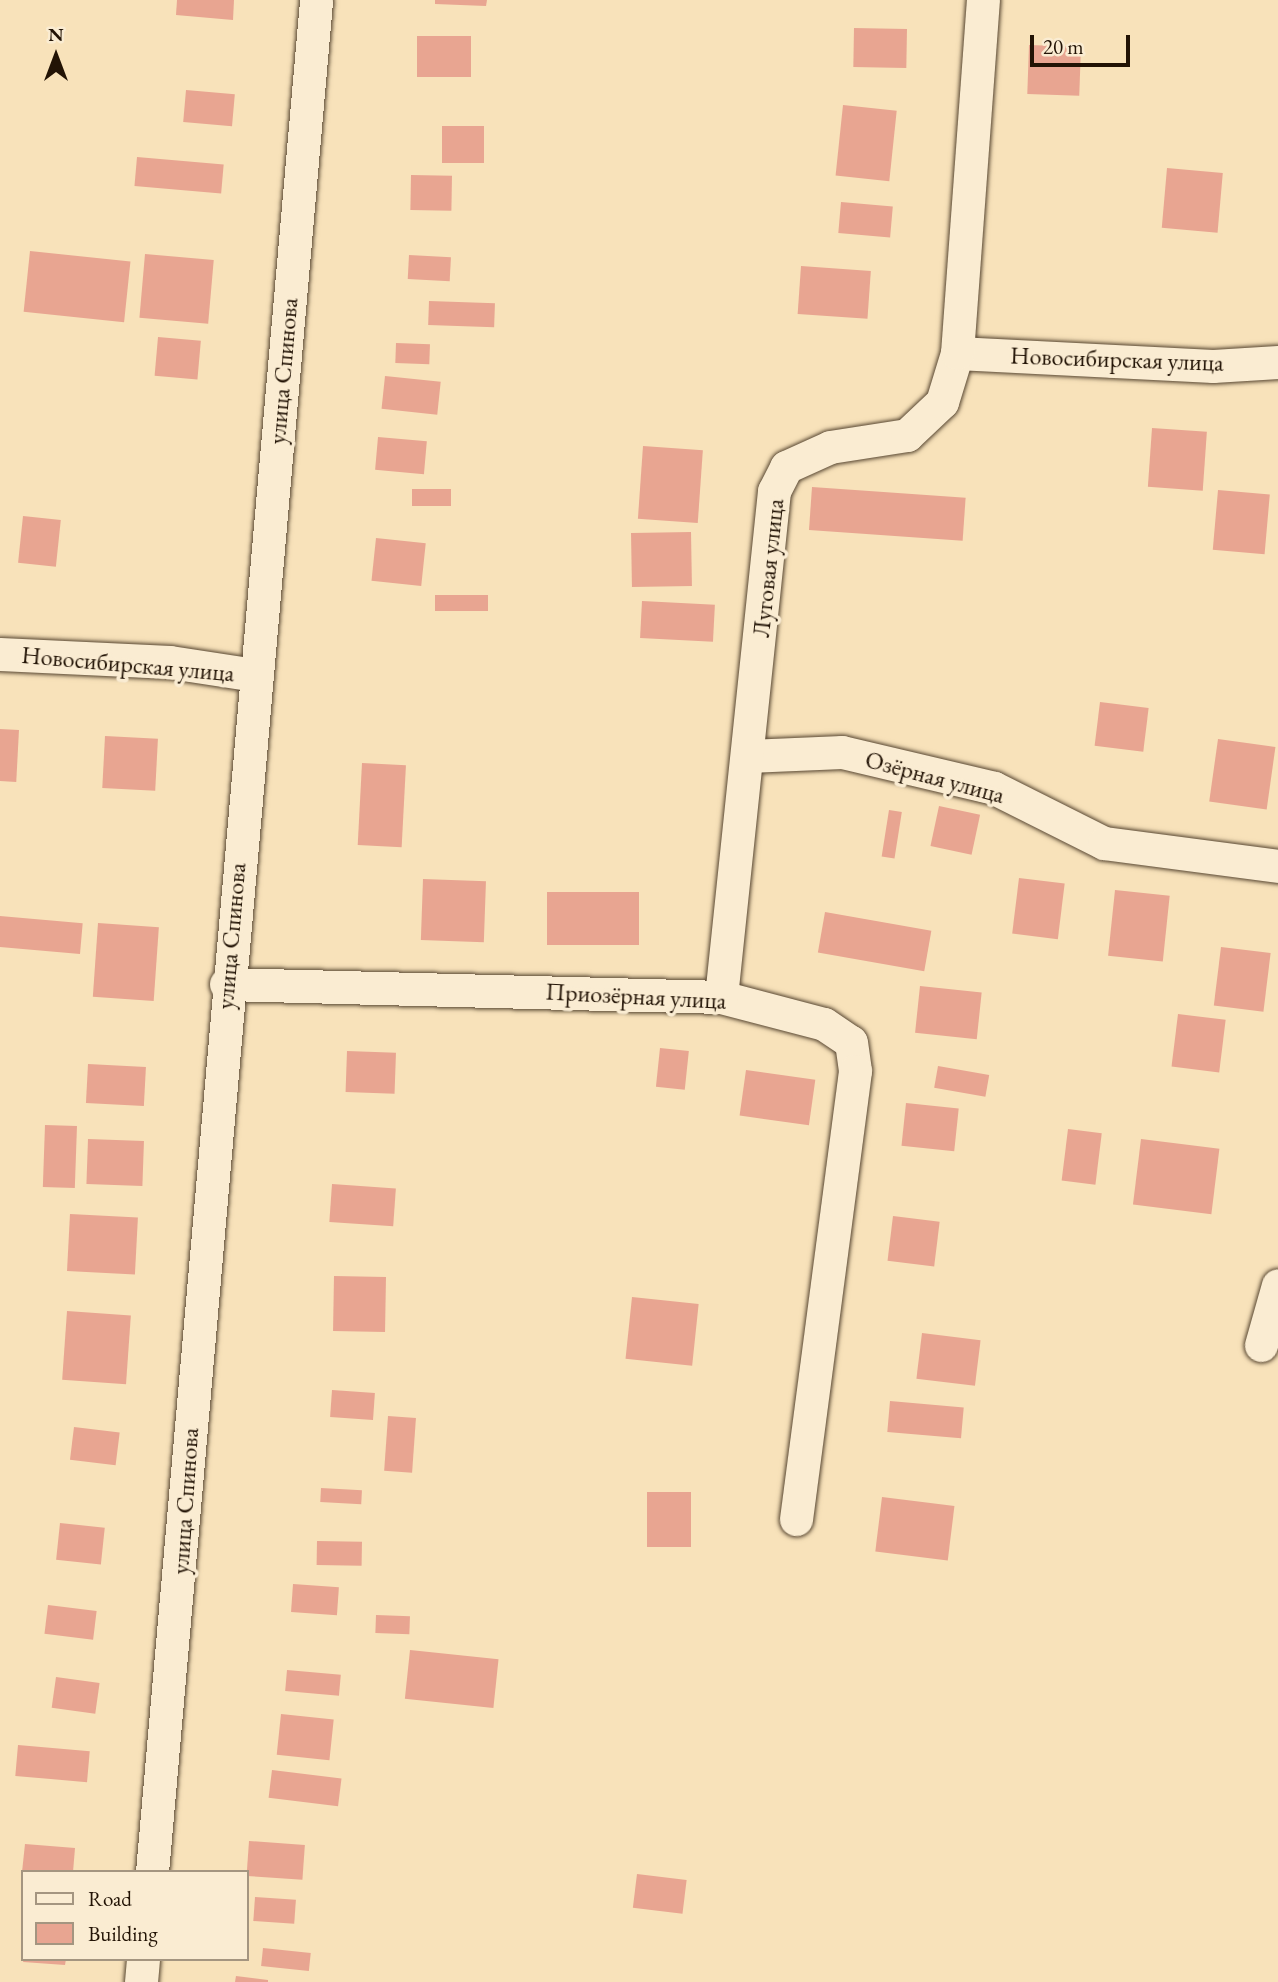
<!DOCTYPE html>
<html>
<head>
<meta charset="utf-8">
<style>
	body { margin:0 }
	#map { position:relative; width:1278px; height:1982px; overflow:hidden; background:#f8e2ba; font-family:"EB Garamond",serif }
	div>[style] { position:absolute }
	.building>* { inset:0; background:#e8a591; transform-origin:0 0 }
	.roads { filter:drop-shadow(0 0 2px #584732) drop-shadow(0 0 2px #584732) }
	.street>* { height:33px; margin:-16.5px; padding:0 16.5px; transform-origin:16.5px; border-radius:16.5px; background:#faecd2 }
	span { translate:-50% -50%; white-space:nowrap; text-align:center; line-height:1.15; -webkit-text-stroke:7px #faecd2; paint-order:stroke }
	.street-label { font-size:24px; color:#221305 }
	.legend { position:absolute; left:21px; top:1870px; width:228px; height:91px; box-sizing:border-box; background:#faecd2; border:2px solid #a49580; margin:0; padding:9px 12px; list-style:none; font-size:21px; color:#221305 }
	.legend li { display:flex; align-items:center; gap:14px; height:35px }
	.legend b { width:35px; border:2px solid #a49580 }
	.north { position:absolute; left:21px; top:21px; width:70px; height:70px; -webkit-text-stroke:5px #faecd2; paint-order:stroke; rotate:0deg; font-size:19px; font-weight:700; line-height:28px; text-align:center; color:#221305 }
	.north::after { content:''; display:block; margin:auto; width:24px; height:32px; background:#221305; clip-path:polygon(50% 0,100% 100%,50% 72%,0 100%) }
	.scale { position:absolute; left:1030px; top:35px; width:100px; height:32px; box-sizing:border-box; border:4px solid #221305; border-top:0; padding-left:9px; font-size:21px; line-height:24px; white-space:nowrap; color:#221305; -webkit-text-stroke:5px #faecd2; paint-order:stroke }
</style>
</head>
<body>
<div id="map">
	<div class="building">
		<i style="clip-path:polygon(177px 0,234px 0,233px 20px,176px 15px)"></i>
		<i style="clip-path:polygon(435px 0,487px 0,486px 6px,435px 4px)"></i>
		<i style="left:854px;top:28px;width:53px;height:39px;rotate:1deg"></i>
		<i style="left:417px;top:36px;width:54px;height:41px"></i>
		<i style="left:1029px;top:45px;width:52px;height:49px;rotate:2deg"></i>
		<i style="left:186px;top:90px;width:49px;height:32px;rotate:5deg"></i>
		<i style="left:843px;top:105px;width:54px;height:71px;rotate:6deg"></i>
		<i style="left:442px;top:126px;width:42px;height:37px"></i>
		<i style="left:137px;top:157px;width:87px;height:29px;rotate:5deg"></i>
		<i style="left:1167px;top:168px;width:56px;height:60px;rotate:5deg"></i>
		<i style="left:411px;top:175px;width:41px;height:35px;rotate:1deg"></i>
		<i style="left:841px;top:202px;width:52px;height:31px;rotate:5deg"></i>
		<i style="left:30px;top:251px;width:101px;height:61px;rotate:6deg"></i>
		<i style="left:145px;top:254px;width:69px;height:64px;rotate:5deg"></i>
		<i style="left:409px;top:255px;width:42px;height:24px;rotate:3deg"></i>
		<i style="left:801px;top:266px;width:70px;height:48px;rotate:4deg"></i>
		<i style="left:429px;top:301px;width:66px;height:24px;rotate:2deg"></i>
		<i style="left:158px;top:337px;width:43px;height:39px;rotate:5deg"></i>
		<i style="left:396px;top:343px;width:34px;height:20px;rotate:2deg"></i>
		<i style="left:385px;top:376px;width:56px;height:33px;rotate:6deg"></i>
		<i style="left:1152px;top:428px;width:55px;height:59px;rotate:4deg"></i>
		<i style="left:378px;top:437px;width:49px;height:33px;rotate:5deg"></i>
		<i style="left:643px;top:446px;width:60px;height:73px;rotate:4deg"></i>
		<i style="left:812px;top:487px;width:154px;height:43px;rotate:4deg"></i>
		<i style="left:412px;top:489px;width:39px;height:17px"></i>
		<i style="left:1218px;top:490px;width:52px;height:60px;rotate:5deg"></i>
		<i style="left:23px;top:516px;width:38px;height:47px;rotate:6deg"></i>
		<i style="left:691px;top:532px;width:54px;height:60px;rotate:89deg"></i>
		<i style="left:376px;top:538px;width:50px;height:43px;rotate:6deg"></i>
		<i style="left:435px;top:595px;width:53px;height:16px"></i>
		<i style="left:642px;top:601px;width:73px;height:37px;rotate:3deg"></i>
		<i style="left:1100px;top:702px;width:49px;height:44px;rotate:7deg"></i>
		<i style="left:0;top:729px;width:19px;height:52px;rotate:3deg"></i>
		<i style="left:105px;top:736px;width:53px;height:52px;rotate:3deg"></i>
		<i style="left:1218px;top:739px;width:58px;height:63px;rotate:8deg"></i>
		<i style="left:362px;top:763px;width:44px;height:82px;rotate:3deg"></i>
		<i style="left:939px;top:806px;width:42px;height:41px;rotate:12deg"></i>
		<i style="left:889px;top:810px;width:13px;height:47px;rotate:9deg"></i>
		<i style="left:1019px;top:878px;width:46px;height:56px;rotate:7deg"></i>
		<i style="left:423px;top:879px;width:63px;height:61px;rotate:2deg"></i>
		<i style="left:1115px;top:890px;width:55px;height:66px;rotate:6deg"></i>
		<i style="left:639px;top:892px;width:53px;height:92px;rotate:90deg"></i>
		<i style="left:825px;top:912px;width:108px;height:41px;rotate:10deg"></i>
		<i style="left:0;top:916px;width:83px;height:31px;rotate:5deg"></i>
		<i style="left:98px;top:923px;width:61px;height:74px;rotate:4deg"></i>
		<i style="left:1221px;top:947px;width:50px;height:59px;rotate:7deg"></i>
		<i style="left:920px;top:986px;width:62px;height:47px;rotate:6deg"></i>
		<i style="left:1178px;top:1014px;width:48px;height:53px;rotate:7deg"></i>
		<i style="left:660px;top:1048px;width:29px;height:39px;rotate:6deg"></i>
		<i style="left:347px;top:1051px;width:49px;height:41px;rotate:2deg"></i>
		<i style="left:88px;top:1064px;width:58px;height:39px;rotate:3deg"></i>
		<i style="left:938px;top:1066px;width:52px;height:22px;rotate:10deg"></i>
		<i style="left:746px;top:1070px;width:70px;height:46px;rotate:8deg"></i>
		<i style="left:906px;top:1103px;width:53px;height:43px;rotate:6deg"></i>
		<i style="left:45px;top:1125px;width:32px;height:62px;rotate:2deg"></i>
		<i style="left:1068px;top:1129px;width:34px;height:52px;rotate:7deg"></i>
		<i style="left:88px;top:1139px;width:56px;height:45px;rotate:2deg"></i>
		<i style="left:1141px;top:1139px;width:79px;height:66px;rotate:7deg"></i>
		<i style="left:332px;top:1184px;width:64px;height:38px;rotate:4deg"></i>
		<i style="left:70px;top:1214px;width:68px;height:57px;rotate:3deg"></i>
		<i style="left:893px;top:1216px;width:47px;height:45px;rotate:7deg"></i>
		<i style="left:334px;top:1276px;width:52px;height:55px;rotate:1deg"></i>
		<i style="left:632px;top:1297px;width:67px;height:62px;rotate:6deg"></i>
		<i style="left:67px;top:1311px;width:64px;height:69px;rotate:4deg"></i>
		<i style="left:922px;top:1333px;width:59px;height:46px;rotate:7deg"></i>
		<i style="left:332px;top:1390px;width:43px;height:27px;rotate:4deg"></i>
		<i style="left:890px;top:1401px;width:74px;height:31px;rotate:5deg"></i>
		<i style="left:388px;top:1416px;width:28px;height:55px;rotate:4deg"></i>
		<i style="left:74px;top:1427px;width:46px;height:33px;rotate:7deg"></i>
		<i style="left:321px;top:1488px;width:41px;height:14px;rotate:3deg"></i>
		<i style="left:647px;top:1492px;width:44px;height:55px"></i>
		<i style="left:882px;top:1497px;width:73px;height:55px;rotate:7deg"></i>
		<i style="left:60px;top:1523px;width:45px;height:37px;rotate:6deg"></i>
		<i style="left:317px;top:1541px;width:45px;height:24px;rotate:1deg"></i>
		<i style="left:293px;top:1584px;width:46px;height:28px;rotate:4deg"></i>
		<i style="left:48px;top:1605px;width:49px;height:29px;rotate:7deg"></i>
		<i style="left:376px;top:1615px;width:34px;height:18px;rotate:2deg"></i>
		<i style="left:410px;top:1650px;width:89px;height:49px;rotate:6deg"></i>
		<i style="left:287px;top:1670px;width:54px;height:21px;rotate:5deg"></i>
		<i style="left:56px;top:1677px;width:44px;height:31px;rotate:8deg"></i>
		<i style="left:281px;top:1714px;width:53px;height:41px;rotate:6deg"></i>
		<i style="left:18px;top:1745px;width:72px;height:31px;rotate:5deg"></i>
		<i style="left:272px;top:1770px;width:70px;height:28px;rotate:7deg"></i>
		<i style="left:249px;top:1841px;width:56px;height:35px;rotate:4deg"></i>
		<i style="clip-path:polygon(25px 1844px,75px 1848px,73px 1872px,22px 1872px)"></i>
		<i style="left:637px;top:1874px;width:50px;height:34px;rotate:7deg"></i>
		<i style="left:255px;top:1897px;width:41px;height:24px;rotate:4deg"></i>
		<i style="left:263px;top:1948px;width:48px;height:18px;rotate:6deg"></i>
		<i style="clip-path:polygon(24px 1959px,66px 1959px,65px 1965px,23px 1962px)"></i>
		<i style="clip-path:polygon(236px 1976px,268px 1980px,268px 1982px,235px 1982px)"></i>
	</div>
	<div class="roads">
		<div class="street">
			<i style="left:957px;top:353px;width:256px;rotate:2.9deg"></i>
			<i style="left:1213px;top:366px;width:65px;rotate:-3.5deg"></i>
			<i style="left:0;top:654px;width:170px;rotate:2.7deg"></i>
			<i style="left:170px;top:662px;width:86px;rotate:8.7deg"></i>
			<i style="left:748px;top:756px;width:94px;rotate:-2.4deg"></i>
			<i style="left:842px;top:752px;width:156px;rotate:13.3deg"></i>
			<i style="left:994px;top:788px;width:123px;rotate:26.6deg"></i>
			<i style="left:1104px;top:843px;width:176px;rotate:7.5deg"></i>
			<i style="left:226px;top:984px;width:495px;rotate:1.5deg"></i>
			<i style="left:721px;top:997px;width:106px;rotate:14.7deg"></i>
			<i style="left:824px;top:1024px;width:32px;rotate:34deg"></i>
			<i style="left:851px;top:1042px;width:29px;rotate:82deg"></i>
			<i style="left:855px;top:1071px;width:452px;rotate:97.5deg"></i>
			<i style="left:721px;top:997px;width:509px;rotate:-84.02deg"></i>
			<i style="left:774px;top:491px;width:27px;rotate:-63deg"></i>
			<i style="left:786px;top:467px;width:48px;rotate:-24.4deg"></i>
			<i style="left:830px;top:447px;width:78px;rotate:-8.9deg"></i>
			<i style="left:907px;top:435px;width:48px;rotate:-43.3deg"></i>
			<i style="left:942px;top:402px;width:51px;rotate:-73deg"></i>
			<i style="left:957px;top:353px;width:354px;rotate:-85.8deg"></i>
			<i style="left:1261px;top:1345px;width:62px;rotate:-74.2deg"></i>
			<i style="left:152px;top:1872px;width:1879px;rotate:-84.99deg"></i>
			<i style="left:141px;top:1982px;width:23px;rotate:-85deg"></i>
		</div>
	</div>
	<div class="street-label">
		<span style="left:1117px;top:359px;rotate:2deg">Новосибирская улица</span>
		<span style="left:283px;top:371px;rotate:-85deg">улица Спинова</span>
		<span style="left:768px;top:568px;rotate:-84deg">Луговая улица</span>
		<span style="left:128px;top:664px;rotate:5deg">Новосибирская улица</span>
		<span style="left:935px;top:777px;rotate:15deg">Озёрная улица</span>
		<span style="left:231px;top:936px;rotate:-85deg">улица Спинова</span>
		<span style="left:636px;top:996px;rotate:3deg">Приозёрная улица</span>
		<span style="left:185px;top:1501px;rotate:-86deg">улица Спинова</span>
	</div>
	<ul class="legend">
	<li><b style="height:9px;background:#faecd2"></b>Road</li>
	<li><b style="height:19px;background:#e8a591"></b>Building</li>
	</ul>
	<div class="north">N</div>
	<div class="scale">20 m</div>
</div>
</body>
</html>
